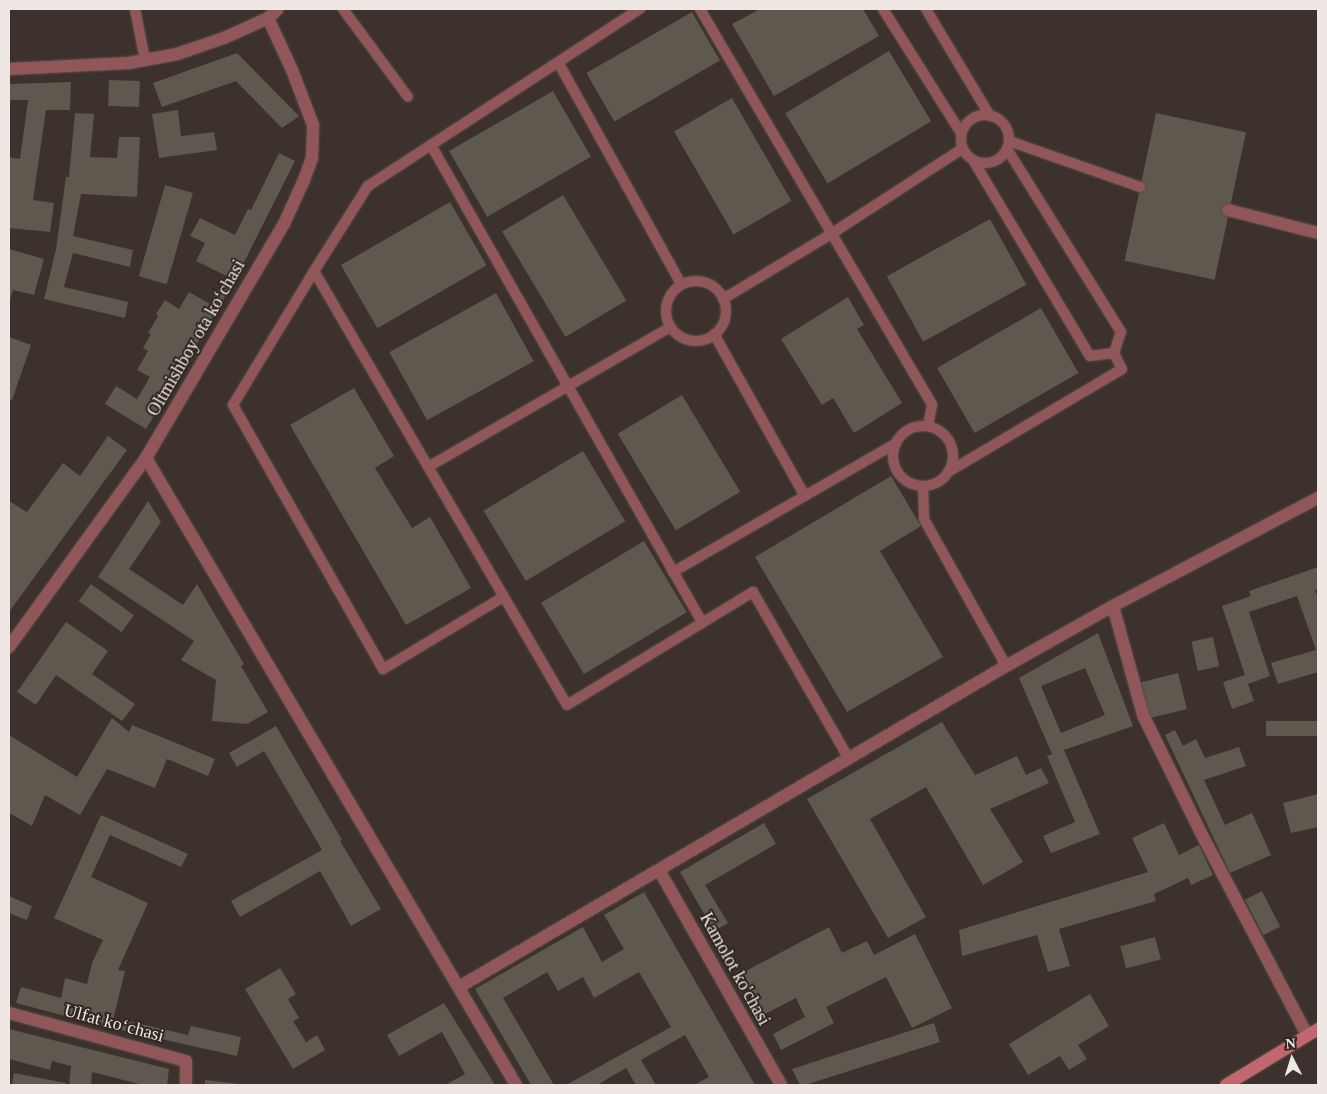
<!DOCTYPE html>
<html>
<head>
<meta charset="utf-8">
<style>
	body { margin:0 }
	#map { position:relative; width:1327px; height:1094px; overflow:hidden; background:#3c312c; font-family:"Times New Roman",serif }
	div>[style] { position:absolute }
	.building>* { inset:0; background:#5f584e; transform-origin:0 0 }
	.roads { filter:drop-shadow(0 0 1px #594e49) drop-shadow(0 0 1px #594e49) }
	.service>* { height:10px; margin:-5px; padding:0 5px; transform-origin:5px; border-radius:5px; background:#90565a }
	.service>.ring { margin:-5px; padding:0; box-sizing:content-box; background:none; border:10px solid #90565a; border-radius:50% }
	.minor>* { height:12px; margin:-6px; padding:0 6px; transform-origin:6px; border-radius:6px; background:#90565a }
	.tertiary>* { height:12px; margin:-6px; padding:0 6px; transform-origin:6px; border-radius:6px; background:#90565a }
	.secondary>* { height:12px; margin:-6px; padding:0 6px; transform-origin:6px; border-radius:6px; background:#c2676f }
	span { translate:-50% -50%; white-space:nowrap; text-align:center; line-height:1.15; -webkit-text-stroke:4px #322722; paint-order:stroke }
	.street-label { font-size:18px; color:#efe7e4 }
	.frame { position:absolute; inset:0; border:10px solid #efe7e4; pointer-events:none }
	.north { position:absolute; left:1267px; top:1034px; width:50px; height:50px; -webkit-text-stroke:4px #322722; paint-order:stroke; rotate:355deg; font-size:14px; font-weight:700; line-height:20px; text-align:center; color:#efe7e4 }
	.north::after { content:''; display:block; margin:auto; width:18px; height:22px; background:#efe7e4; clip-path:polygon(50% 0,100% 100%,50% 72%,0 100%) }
</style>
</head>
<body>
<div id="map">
	<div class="building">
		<i style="clip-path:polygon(760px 9px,863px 9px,879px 36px,774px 96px,732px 24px)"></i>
		<i style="left:692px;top:12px;width:56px;height:122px;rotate:60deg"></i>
		<i style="left:889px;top:51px;width:82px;height:121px;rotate:59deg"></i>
		<i style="clip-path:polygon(237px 53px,299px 116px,282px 128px,236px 81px,162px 107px,153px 83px)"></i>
		<i style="left:109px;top:80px;width:31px;height:26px;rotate:2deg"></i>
		<i style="clip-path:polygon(71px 82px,70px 110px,46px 110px,33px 200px,54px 203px,50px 232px,9px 228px,9px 157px,20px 159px,28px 100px,9px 100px,9px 84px)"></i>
		<i style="left:553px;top:91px;width:76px;height:120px;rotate:60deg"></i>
		<i style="left:732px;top:98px;width:119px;height:67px;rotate:60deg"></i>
		<i style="clip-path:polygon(178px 110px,181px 136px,214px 132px,217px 150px,159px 158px,152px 114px)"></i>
		<i style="clip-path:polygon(75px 113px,94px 114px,90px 157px,117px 158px,119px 137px,140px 137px,137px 197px,81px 194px,73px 236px,133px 250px,130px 267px,73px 253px,64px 287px,128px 302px,125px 318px,44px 299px,56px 249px,66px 177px,69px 177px)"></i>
		<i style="left:1156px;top:113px;width:92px;height:151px;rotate:12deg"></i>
		<i style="clip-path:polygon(279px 153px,295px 161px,235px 280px,196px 261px,205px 243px,190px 236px,200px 218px,235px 235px,248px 209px,251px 210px)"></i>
		<i style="left:165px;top:185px;width:29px;height:95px;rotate:16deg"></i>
		<i style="left:563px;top:195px;width:123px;height:71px;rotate:59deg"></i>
		<i style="left:450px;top:202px;width:73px;height:126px;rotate:60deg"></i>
		<i style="left:990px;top:219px;width:75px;height:118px;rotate:61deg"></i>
		<i style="clip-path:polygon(9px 249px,44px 259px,34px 295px,13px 290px,9px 303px)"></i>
		<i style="clip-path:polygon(224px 280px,232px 285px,146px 429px,105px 404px,116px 386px,137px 399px,150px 377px,137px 370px,148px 351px,143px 348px,151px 334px,148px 333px,158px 316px,156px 314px,165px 300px,179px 309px,189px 292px,210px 304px)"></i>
		<i style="left:496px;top:293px;width:78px;height:122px;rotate:61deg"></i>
		<i style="clip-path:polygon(848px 297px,864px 325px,857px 329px,902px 403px,854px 433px,833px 398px,822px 405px,781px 339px)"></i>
		<i style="left:1041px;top:308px;width:75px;height:120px;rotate:60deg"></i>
		<i style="clip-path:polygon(9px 337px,31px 345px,12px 400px,9px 399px)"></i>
		<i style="clip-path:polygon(354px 388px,394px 456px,375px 468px,412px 528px,430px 517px,471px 588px,406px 625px,290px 425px)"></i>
		<i style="left:682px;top:395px;width:113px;height:75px;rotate:59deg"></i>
		<i style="clip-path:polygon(108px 436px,127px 450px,9px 612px,9px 501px,27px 512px,63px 463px,80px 476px)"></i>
		<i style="left:583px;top:451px;width:82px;height:116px;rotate:59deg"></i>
		<i style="clip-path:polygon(891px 476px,921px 526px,880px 551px,943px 657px,847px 712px,755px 557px)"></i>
		<i style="clip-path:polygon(148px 501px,161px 522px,129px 569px,183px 605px,197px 584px,244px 664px,241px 666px,268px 712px,247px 724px,212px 721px,216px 680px,181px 660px,194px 641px,98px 577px)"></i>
		<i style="left:644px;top:541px;width:83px;height:120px;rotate:59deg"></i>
		<i style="clip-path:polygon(1318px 567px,1318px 589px,1315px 590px,1318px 599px,1318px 672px,1278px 684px,1271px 663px,1316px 650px,1297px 596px,1249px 612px,1270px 676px,1248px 684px,1254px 701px,1232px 709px,1223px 682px,1245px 675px,1222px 606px,1251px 596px,1249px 591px)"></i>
		<i style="left:91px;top:584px;width:53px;height:21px;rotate:36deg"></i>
		<i style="clip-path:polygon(66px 622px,108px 651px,92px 674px,135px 704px,122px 721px,56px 675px,36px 705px,17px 692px)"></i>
		<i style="clip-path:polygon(evenodd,1098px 633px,1133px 726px,1064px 750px,1100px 834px,1051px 853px,1043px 836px,1075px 822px,1047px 756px,1052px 754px,1019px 678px,1098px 633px,1085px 668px,1105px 715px,1061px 733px,1041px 686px,1085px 668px)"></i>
		<i style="left:1213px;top:637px;width:30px;height:22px;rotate:78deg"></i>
		<i style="left:1178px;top:673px;width:37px;height:38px;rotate:76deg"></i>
		<i style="clip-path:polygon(112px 718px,129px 732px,132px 725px,215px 759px,208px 776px,167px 759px,155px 788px,107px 769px,80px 815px,45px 795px,32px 826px,9px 813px,9px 735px,77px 777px)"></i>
		<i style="left:1318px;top:721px;width:15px;height:52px;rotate:90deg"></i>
		<i style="clip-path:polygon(942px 722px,975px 775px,1017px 756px,1026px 775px,1041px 768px,1049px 783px,990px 809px,1023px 862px,983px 885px,926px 787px,870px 819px,926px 917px,888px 938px,807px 799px)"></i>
		<i style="clip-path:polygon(276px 726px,342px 840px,340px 841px,381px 909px,351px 926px,320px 871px,240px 917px,231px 901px,322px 850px,264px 751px,237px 767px,229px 753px)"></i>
		<i style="clip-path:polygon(1175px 730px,1183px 746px,1196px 739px,1205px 758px,1239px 747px,1246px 766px,1204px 780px,1225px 825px,1252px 813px,1271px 855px,1230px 873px,1165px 735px)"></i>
		<i style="clip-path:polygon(1318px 794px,1318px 827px,1291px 833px,1283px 803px)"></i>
		<i style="clip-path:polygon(101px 815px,188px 854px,181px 867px,110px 835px,91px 877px,148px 903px,118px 970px,125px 971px,111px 1028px,16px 1003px,21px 987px,61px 998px,65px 978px,87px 984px,92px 963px,103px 940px,54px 918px)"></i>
		<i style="clip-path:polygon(764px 823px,776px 844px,705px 885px,728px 923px,714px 931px,680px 872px)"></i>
		<i style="clip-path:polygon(1164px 823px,1179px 855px,1199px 845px,1213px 875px,1191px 885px,1188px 878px,1154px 894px,1156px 901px,1059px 929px,1070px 966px,1048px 972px,1037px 935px,962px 956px,959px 930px,1148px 872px,1132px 838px)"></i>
		<i style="left:1262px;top:891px;width:40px;height:19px;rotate:63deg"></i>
		<i style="clip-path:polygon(644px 892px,755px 1085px,694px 1085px,709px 1077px,685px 1035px,641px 1060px,656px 1085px,636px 1085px,626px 1068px,597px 1085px,566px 1085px,671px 1027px,639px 972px,594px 998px,583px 977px,558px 991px,547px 972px,503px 998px,554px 1085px,531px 1085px,475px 989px,583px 927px,602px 962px,624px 949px,604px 915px)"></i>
		<i style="clip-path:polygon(9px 896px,32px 906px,27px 920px,9px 913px)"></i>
		<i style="clip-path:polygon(829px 927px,842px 953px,867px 941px,874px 955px,915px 934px,952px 1008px,912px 1028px,886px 977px,826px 1007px,834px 1023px,781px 1050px,773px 1034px,805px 1017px,796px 998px,763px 1015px,742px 973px)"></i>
		<i style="left:1155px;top:937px;width:23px;height:36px;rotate:75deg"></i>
		<i style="clip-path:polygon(280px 968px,296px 994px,288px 999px,299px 1018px,293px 1021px,306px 1042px,317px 1035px,325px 1050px,293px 1069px,245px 989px)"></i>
		<i style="clip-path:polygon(1090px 994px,1109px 1026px,1078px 1045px,1087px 1059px,1069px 1070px,1060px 1056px,1028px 1075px,1009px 1044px)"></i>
		<i style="clip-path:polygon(444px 1003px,482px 1064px,495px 1085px,445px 1085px,465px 1074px,442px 1032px,399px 1056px,387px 1035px)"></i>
		<i style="clip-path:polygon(123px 1020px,188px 1035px,191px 1026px,241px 1037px,237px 1056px,121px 1030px)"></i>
		<i style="clip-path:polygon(934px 1023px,940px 1042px,805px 1085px,800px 1085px,792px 1069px)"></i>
		<i style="clip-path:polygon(9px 1029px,169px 1069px,167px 1085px,143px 1085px,92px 1072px,91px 1085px,69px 1085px,71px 1066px,52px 1061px,50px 1070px,9px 1059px)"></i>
		<i style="clip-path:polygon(14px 1073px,66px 1083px,65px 1085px,12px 1085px)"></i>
		<i style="clip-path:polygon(205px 1080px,240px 1084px,240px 1085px,205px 1085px)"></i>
	</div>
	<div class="roads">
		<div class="service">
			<i style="left:135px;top:9px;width:52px;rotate:78.9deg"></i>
			<i style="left:343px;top:9px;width:109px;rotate:53.5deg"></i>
			<i style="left:700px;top:9px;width:459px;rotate:59.6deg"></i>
			<i style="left:932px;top:405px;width:21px;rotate:101deg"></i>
			<i style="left:883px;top:9px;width:146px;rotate:57.8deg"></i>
			<i style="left:926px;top:9px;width:125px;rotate:59.1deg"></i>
			<i style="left:558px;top:62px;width:254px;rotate:61deg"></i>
			<i class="ring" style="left:961px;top:115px;width:38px;height:38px"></i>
			<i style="left:1009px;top:141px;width:139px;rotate:19.3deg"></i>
			<i style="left:431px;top:145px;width:549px;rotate:60.4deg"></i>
			<i style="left:973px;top:160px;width:228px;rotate:59.2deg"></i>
			<i style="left:1090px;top:356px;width:24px;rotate:-7deg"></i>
			<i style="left:314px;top:271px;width:101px;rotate:-57.6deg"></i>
			<i style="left:368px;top:186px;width:325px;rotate:-33.1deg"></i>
			<i class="ring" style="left:666px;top:281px;width:50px;height:50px"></i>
			<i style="left:723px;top:299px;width:126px;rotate:-31deg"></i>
			<i style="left:831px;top:234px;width:156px;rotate:-33deg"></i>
			<i style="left:714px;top:334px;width:186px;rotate:60.7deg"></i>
			<i class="ring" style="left:893px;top:426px;width:50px;height:50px"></i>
			<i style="left:428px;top:467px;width:280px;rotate:-30deg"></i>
			<i style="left:948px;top:472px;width:202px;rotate:-30.6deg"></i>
			<i style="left:1122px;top:369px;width:18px;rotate:-117deg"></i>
			<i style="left:1114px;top:353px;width:22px;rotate:-72deg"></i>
			<i style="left:1121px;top:332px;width:216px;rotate:-121.9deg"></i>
			<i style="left:923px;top:486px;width:33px;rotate:88deg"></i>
			<i style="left:924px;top:519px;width:168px;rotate:60.8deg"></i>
			<i style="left:673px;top:572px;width:258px;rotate:-30deg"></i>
			<i style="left:503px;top:597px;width:140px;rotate:149deg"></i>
			<i style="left:383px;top:669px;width:304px;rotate:-119.6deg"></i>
			<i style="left:233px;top:405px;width:157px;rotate:-58.8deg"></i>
			<i style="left:314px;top:271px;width:502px;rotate:59.76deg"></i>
			<i style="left:567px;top:705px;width:218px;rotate:-31.3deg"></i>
			<i style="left:753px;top:592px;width:193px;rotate:60.1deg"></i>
		</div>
		<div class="minor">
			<i style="left:1228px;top:210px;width:93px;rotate:14.3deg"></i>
			<i style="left:146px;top:458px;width:728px;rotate:59.45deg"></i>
			<i style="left:1113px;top:606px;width:113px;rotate:74.6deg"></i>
			<i style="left:1143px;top:715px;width:131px;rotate:63.8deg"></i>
			<i style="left:1201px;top:833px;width:228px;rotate:62.3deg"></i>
			<i style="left:659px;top:870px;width:247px;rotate:60.4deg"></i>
			<i style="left:459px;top:987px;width:634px;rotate:-30.41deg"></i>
			<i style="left:1006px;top:666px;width:123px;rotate:-29.3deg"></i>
			<i style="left:1113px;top:606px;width:232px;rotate:-27.8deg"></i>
			<i style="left:9px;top:1013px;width:183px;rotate:15.2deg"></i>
			<i style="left:186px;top:1061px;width:24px;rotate:90deg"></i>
		</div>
		<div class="tertiary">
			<i style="left:9px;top:69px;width:120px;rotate:-2.9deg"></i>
			<i style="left:129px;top:63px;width:49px;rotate:-10.6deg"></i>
			<i style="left:177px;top:54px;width:50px;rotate:-18.8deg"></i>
			<i style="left:224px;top:38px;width:48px;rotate:-24.4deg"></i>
			<i style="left:268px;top:18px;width:13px;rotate:-42deg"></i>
			<i style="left:9px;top:647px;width:233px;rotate:-54.1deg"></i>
			<i style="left:146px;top:458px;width:272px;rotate:-59.5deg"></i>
			<i style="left:284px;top:224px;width:48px;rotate:-65.6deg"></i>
			<i style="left:304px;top:180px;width:23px;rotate:-70deg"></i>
			<i style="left:312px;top:158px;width:33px;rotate:-88deg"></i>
			<i style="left:313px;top:125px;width:59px;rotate:-110.9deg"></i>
			<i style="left:292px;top:70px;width:57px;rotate:-114.8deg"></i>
		</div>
		<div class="secondary">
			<i style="left:1226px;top:1085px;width:108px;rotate:-31.3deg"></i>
		</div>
	</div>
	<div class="street-label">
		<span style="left:196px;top:338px;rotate:-60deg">Oltmishboy ota koʻchasi</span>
		<span style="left:735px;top:969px;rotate:61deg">Kamolot ko'chasi</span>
		<span style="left:114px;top:1023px;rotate:15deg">Ulfat koʻchasi</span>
	</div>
	<div class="frame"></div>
	<div class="north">N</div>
</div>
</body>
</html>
